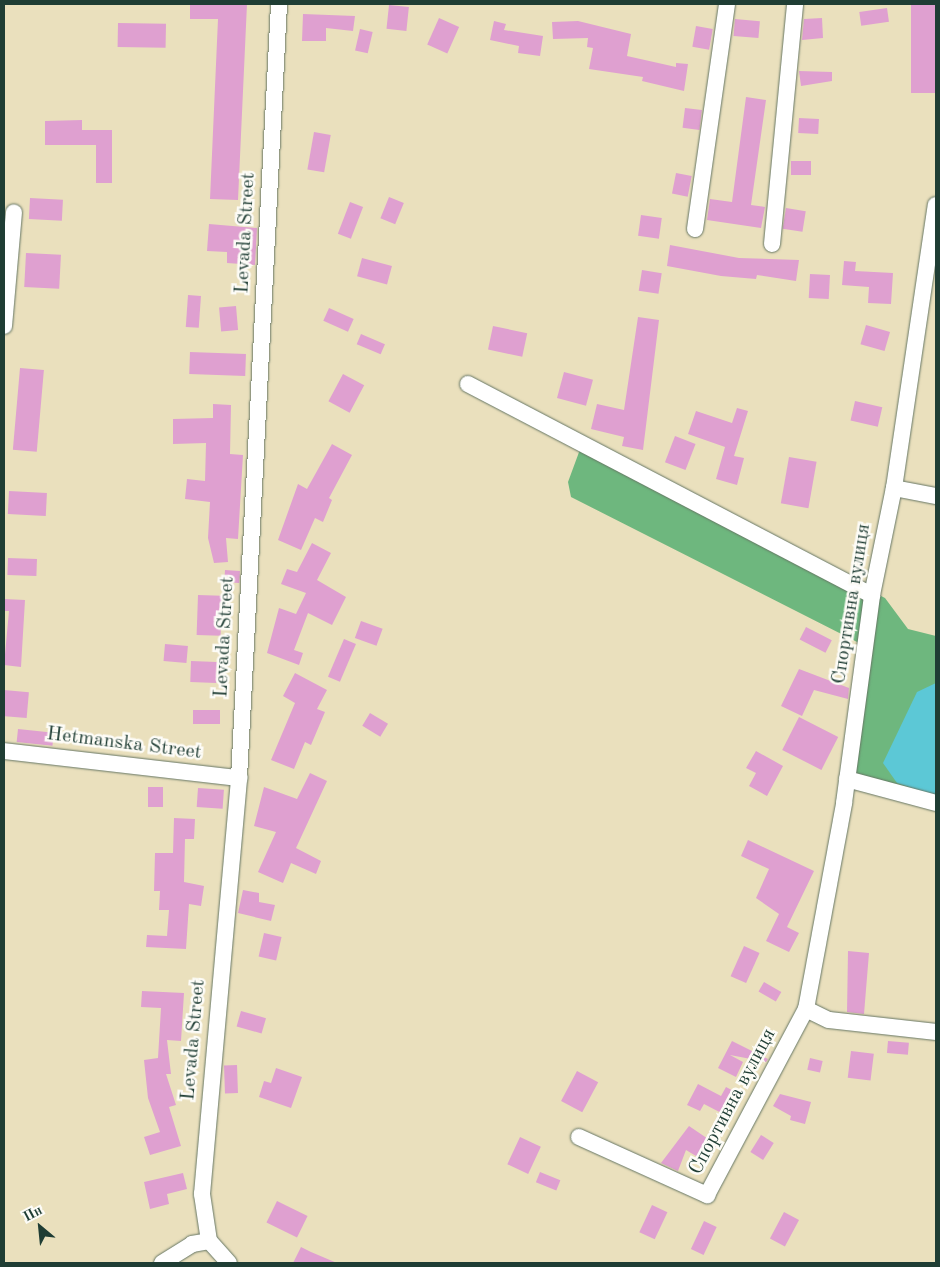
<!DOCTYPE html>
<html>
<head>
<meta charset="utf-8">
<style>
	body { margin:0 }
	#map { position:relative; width:940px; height:1267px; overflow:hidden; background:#eae0bd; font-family:"Old Standard TT",serif }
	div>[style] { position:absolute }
	.forest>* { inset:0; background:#6eb77e }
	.water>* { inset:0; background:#5cc8d6 }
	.building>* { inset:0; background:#dfa0d0; transform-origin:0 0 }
	.roads { filter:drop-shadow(0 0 1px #667664) drop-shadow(0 0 1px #667664) }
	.minor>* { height:16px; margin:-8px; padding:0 8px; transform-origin:8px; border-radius:8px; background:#fff }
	span { translate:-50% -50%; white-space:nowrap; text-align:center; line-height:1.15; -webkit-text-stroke:5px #fdfcf7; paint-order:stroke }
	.street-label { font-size:20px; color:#1f3d34 }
	.frame { position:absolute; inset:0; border:5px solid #1f3d34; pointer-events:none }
	.north { position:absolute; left:15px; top:1202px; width:50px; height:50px; -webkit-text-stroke:4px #fdfcf7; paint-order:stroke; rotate:332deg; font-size:14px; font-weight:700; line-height:20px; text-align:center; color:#1f3d34 }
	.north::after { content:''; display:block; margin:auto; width:18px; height:22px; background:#1f3d34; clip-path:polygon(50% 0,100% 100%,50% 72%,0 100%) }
</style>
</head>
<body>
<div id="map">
	<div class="forest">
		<i style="clip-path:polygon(582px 444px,885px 598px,908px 629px,936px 636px,936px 803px,847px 779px,865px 646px,571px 497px,568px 482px)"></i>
	</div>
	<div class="water">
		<i style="clip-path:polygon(936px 683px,936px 796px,897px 783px,883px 763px,917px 692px)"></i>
	</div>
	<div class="building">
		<i style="clip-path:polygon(190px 4px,247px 4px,238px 200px,210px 199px,218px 19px,190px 19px)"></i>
		<i style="left:911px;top:4px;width:25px;height:89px"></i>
		<i style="left:389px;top:5px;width:20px;height:24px;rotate:6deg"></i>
		<i style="left:887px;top:8px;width:14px;height:28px;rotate:82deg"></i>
		<i style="clip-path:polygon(303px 14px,355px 16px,353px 31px,326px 28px,326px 41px,302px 41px)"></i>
		<i style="left:439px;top:18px;width:22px;height:29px;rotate:24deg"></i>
		<i style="clip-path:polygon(822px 18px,823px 38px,802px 40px,804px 19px)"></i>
		<i style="left:735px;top:19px;width:25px;height:17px;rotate:5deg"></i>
		<i style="clip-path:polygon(494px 21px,506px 24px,504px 30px,543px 36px,540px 56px,518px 53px,519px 46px,490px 40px)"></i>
		<i style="clip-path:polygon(578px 21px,631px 34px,627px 56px,676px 67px,676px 63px,688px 64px,684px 91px,642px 81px,643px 77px,589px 69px,593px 48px,587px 47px,588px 38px,553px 39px,552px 22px)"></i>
		<i style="left:118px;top:23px;width:48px;height:24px;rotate:1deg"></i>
		<i style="left:696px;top:26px;width:17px;height:21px;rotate:10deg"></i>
		<i style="left:360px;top:29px;width:13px;height:22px;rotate:13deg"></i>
		<i style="clip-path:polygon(799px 71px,832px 72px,832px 81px,801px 86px)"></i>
		<i style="clip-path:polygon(746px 97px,766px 100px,751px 205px,765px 207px,761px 228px,707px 220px,710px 199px,732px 202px)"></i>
		<i style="left:685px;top:108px;width:17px;height:20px;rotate:7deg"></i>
		<i style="left:799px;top:118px;width:20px;height:15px;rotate:3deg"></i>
		<i style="clip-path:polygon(82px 120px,82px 130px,112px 130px,112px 183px,96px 183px,96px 145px,45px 145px,45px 121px)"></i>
		<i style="left:314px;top:132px;width:17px;height:38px;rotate:10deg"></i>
		<i style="left:791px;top:161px;width:20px;height:14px"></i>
		<i style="left:676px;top:173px;width:16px;height:21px;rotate:11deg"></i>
		<i style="left:389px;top:197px;width:16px;height:23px;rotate:22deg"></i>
		<i style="left:30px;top:198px;width:33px;height:21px;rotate:3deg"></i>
		<i style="left:350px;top:202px;width:14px;height:34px;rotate:21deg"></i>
		<i style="left:786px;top:208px;width:20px;height:21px;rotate:9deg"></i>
		<i style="left:641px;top:215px;width:21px;height:21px;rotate:8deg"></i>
		<i style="clip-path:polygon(209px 224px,257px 228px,255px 265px,227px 263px,227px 252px,207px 251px)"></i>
		<i style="clip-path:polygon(670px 245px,739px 258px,799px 260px,796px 281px,757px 275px,756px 279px,721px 276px,667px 266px)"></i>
		<i style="left:26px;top:253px;width:35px;height:34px;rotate:3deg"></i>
		<i style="left:362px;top:258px;width:31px;height:19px;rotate:15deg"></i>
		<i style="clip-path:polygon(844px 261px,856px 262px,855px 271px,893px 273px,891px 304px,868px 303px,869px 287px,842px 285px)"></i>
		<i style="left:642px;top:270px;width:20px;height:21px;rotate:9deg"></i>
		<i style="left:810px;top:274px;width:20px;height:24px;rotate:3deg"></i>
		<i style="left:188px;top:295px;width:13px;height:32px;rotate:4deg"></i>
		<i style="left:236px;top:306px;width:24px;height:17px;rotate:85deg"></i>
		<i style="left:329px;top:308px;width:27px;height:14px;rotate:24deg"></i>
		<i style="clip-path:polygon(638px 317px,659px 320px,643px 450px,622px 446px,624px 437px,591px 429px,597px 404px,624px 410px)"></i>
		<i style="left:866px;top:325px;width:25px;height:20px;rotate:16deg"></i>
		<i style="left:493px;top:326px;width:35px;height:24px;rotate:12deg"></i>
		<i style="left:361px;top:334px;width:26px;height:11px;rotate:23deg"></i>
		<i style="left:190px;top:352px;width:56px;height:22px;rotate:2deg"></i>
		<i style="left:20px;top:368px;width:24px;height:82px;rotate:5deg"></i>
		<i style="left:564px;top:372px;width:30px;height:27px;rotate:15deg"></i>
		<i style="left:343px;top:374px;width:24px;height:31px;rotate:28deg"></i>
		<i style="left:855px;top:401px;width:28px;height:20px;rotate:13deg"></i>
		<i style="clip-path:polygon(213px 404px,231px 405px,230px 454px,243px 455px,238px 539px,226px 538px,228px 562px,214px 563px,208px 538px,210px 502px,185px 499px,187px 479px,205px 481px,206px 443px,173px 444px,173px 419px,213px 418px)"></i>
		<i style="clip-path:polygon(737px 408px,748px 411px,734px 456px,744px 458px,737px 485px,716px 479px,725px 447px,688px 434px,696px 411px,732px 423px)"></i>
		<i style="left:675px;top:436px;width:22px;height:28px;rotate:21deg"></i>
		<i style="clip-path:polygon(332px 444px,352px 455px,329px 498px,332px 500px,323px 522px,315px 518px,301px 550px,278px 540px,298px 484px,307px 489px)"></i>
		<i style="left:789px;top:457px;width:28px;height:47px;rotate:10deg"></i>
		<i style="left:9px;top:491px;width:38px;height:23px;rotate:3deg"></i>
		<i style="clip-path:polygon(312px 543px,331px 553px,317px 580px,346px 597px,332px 625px,308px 613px,294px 650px,303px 653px,299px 665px,267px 653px,279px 608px,296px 614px,306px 593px,281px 584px,287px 569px,297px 572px)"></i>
		<i style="left:8px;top:558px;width:29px;height:17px;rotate:2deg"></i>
		<i style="left:225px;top:570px;width:15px;height:12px;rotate:4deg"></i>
		<i style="left:198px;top:595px;width:24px;height:40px;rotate:2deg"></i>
		<i style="clip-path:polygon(4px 599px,25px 600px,21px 667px,4px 665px,9px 611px,4px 611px)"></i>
		<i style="left:361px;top:621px;width:23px;height:18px;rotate:20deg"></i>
		<i style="left:806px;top:627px;width:29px;height:14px;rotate:27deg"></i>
		<i style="left:344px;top:639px;width:13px;height:41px;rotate:23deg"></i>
		<i style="left:165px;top:644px;width:23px;height:17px;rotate:5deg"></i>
		<i style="left:191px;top:661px;width:26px;height:21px;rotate:2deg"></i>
		<i style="clip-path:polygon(799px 669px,849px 688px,848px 699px,814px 690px,802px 716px,781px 706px)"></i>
		<i style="clip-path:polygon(295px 673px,327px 690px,317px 709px,325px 712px,311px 745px,305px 742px,294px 769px,271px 760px,295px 703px,283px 696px)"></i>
		<i style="left:4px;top:690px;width:25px;height:26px;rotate:5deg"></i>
		<i style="left:193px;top:710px;width:27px;height:14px"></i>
		<i style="left:370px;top:713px;width:21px;height:15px;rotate:31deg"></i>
		<i style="left:799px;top:717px;width:44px;height:37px;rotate:27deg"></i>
		<i style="left:18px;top:729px;width:36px;height:13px;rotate:6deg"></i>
		<i style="clip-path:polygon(756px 751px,783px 766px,767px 796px,749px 786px,756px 773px,746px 768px)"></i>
		<i style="clip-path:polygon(310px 773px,327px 781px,296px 848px,321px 861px,316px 874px,291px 863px,283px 883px,258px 872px,276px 832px,254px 826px,264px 787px,297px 799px)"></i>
		<i style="left:148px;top:787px;width:15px;height:20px"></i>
		<i style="left:198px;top:788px;width:26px;height:19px;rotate:4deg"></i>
		<i style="clip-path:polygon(174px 818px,195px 819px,194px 839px,185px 839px,184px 882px,204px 886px,201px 906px,189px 904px,186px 949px,146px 947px,147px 935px,167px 936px,169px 910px,159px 910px,160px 891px,154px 891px,155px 853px,173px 853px)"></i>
		<i style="clip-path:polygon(748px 840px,814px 871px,787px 927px,799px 933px,789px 952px,766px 941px,779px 914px,756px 898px,769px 869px,741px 856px)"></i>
		<i style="clip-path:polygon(243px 890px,259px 893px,259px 902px,275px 905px,271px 921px,238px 913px)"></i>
		<i style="left:264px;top:933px;width:18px;height:24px;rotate:13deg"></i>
		<i style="left:744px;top:946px;width:17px;height:33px;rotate:24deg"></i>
		<i style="clip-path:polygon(848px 951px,869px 953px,864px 1014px,847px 1012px)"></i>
		<i style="left:764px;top:982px;width:20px;height:11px;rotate:30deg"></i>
		<i style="clip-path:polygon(142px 991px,184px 993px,181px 1041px,167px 1040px,171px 1074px,166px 1074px,176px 1105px,169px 1107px,181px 1146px,150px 1155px,144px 1137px,160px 1132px,148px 1098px,144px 1060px,158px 1058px,161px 1008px,141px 1007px)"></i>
		<i style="left:241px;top:1011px;width:26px;height:16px;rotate:16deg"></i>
		<i style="clip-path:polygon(732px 1041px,768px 1059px,766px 1062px,730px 1055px,743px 1062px,736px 1077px,718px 1068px)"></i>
		<i style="left:888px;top:1041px;width:21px;height:12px;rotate:5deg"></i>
		<i style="left:851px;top:1051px;width:23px;height:27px;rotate:7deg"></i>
		<i style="left:810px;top:1058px;width:13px;height:12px;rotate:13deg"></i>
		<i style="left:237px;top:1065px;width:28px;height:13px;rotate:88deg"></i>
		<i style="clip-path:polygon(276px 1068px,302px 1077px,291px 1108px,259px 1097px,264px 1081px,271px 1083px)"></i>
		<i style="left:577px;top:1071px;width:24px;height:34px;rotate:28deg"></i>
		<i style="clip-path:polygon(698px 1084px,721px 1096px,726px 1087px,741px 1095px,729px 1117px,704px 1104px,700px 1111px,687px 1105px)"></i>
		<i style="clip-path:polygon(780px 1094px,811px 1102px,805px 1124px,790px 1120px,791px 1116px,773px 1106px)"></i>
		<i style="clip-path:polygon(689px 1126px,717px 1145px,706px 1162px,686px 1150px,678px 1171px,661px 1163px)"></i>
		<i style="left:761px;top:1135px;width:15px;height:20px;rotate:32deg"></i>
		<i style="left:520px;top:1137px;width:23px;height:30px;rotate:25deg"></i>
		<i style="left:540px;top:1172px;width:22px;height:11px;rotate:22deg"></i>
		<i style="clip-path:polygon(183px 1173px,187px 1189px,167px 1194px,169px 1204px,150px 1209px,144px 1182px)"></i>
		<i style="left:277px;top:1201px;width:34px;height:24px;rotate:26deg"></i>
		<i style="left:652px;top:1205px;width:17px;height:30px;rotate:25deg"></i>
		<i style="left:784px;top:1212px;width:17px;height:30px;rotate:28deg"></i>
		<i style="left:704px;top:1221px;width:14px;height:31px;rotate:25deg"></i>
		<i style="clip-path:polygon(301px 1247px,311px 1252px,337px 1263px,293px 1263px)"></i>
	</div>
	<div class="roads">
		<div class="minor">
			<i style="left:695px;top:229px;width:227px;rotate:-81.9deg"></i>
			<i style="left:772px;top:244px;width:241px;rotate:-84.5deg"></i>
			<i style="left:4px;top:326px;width:114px;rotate:-85deg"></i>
			<i style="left:468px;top:384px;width:456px;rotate:27.6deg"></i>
			<i style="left:894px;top:488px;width:43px;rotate:10.8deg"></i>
			<i style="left:4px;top:751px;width:237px;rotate:6.6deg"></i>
			<i style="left:847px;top:779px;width:92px;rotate:15.1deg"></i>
			<i style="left:806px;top:1009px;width:25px;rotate:26deg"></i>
			<i style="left:829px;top:1020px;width:108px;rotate:6.4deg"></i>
			<i style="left:579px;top:1137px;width:141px;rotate:24.4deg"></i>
			<i style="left:707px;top:1195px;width:211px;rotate:-62deg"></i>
			<i style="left:806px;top:1009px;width:209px;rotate:-79.5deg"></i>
			<i style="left:844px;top:803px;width:210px;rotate:-82.3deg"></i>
			<i style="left:872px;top:595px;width:109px;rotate:-78.4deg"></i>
			<i style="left:894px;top:488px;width:286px;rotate:-81.6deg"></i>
			<i style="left:162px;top:1263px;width:36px;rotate:-32deg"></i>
			<i style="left:192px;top:1244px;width:17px;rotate:-10deg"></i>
			<i style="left:229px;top:1263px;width:30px;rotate:-132deg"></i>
			<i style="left:209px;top:1241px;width:48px;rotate:-98.5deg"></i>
			<i style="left:202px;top:1194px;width:418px;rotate:-84.9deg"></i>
			<i style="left:239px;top:778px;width:775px;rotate:-87.04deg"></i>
		</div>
	</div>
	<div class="street-label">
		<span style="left:246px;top:233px;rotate:-87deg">Levada Street</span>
		<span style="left:852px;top:604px;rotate:-81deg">Спортивна вулиця</span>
		<span style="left:225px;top:637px;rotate:-87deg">Levada Street</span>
		<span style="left:124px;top:744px;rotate:7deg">Hetmanska Street</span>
		<span style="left:194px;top:1040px;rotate:-85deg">Levada Street</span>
		<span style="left:733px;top:1102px;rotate:-62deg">Спортивна вулиця</span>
	</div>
	<div class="frame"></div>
	<div class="north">Пн</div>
</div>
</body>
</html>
